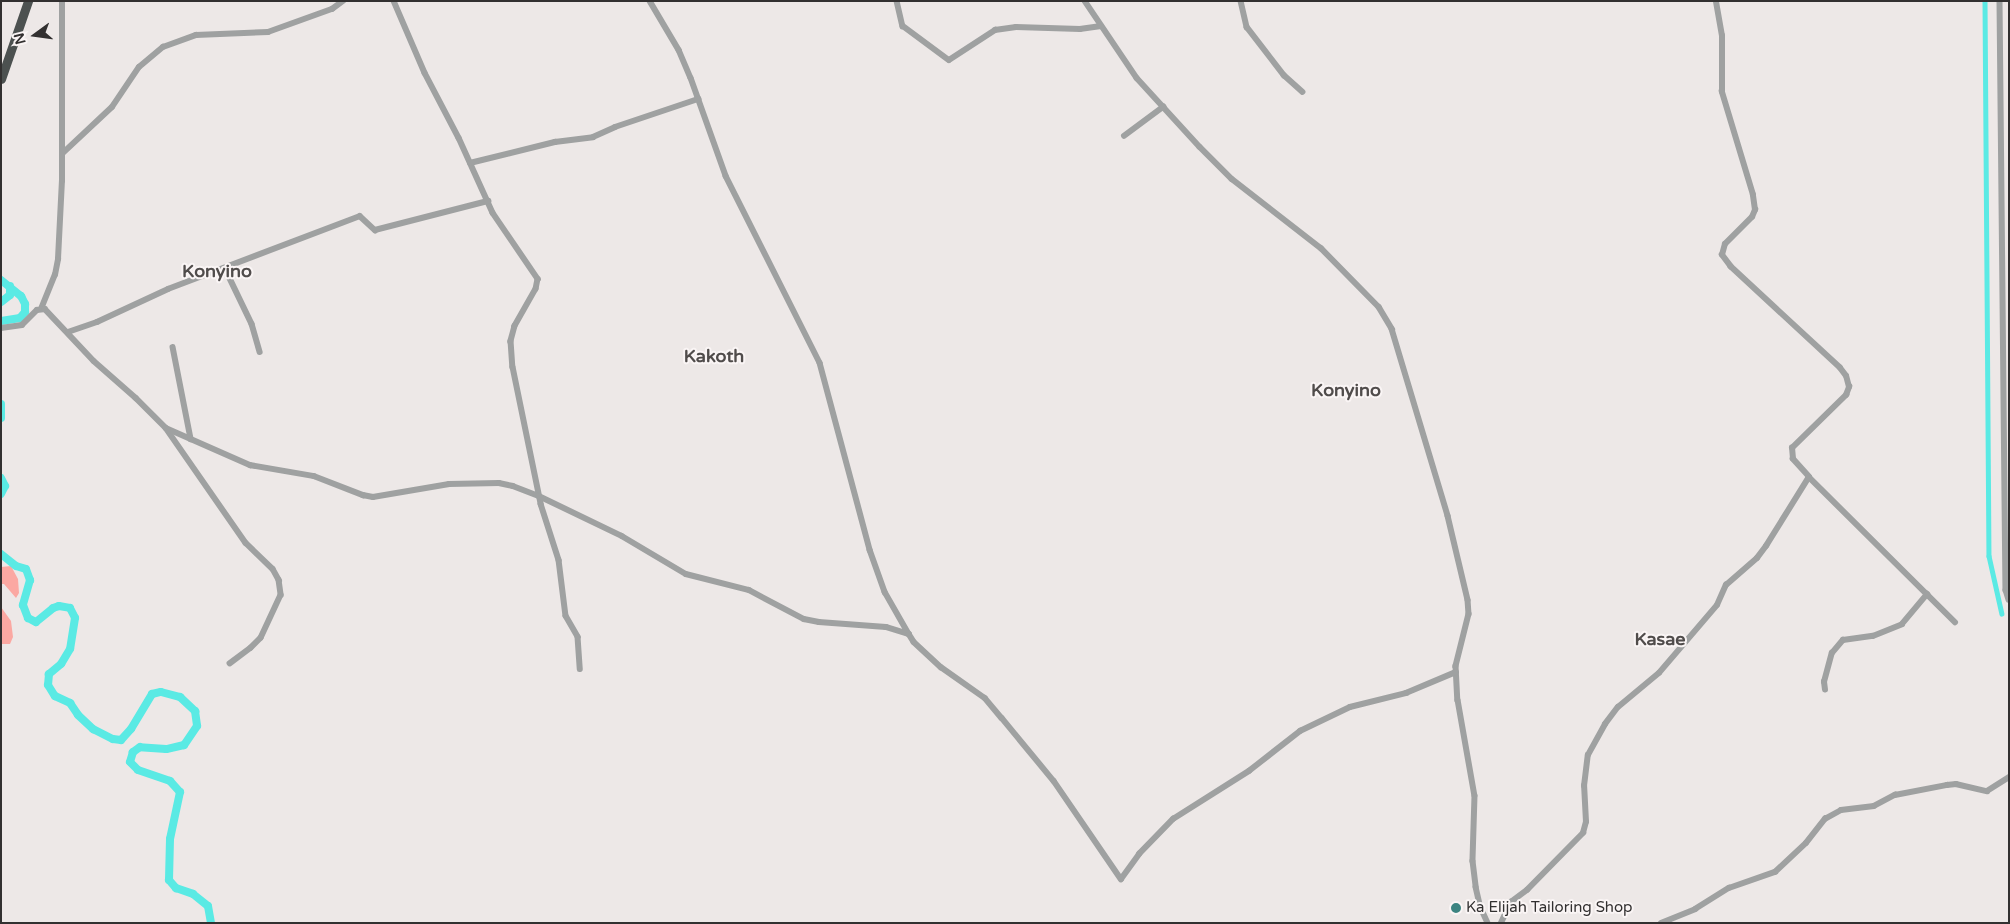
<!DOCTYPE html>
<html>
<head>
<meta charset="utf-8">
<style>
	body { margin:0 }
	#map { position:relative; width:2010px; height:924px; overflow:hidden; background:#ede8e7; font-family:"Varela Round",sans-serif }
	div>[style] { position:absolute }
	.green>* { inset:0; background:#fba8a2 }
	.canal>* { height:4.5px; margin:-2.25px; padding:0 2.25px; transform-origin:2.25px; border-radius:2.25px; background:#5aeae4 }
	.river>* { height:8px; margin:-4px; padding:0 4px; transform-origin:4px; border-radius:4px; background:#5aeae4 }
	.minor>* { height:5.5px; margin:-2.75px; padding:0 2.75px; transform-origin:2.75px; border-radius:2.75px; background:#9fa1a1 }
	.highway>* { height:9px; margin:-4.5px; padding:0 4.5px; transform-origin:4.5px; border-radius:4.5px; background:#4c5150 }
	.dots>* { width:14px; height:14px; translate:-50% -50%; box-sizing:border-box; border:2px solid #faf5f5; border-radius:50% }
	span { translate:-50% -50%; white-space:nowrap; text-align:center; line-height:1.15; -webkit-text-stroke:4px #faf5f5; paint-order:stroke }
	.poi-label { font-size:15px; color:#323030 }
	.left { translate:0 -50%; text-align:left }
	.quarter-label { font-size:18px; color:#504c4b; font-weight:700 }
	.frame { position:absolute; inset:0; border:2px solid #323030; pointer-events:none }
	.north { position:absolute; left:10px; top:10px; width:50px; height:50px; -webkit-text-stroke:4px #faf5f5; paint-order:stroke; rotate:256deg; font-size:14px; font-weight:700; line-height:20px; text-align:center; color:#323030 }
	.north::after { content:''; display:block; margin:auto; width:18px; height:22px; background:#323030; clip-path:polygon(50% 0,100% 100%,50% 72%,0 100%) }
</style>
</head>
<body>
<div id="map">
	<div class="green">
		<i style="clip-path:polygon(11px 566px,18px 579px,19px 593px,16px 598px,4px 584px,1px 584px,1px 567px)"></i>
		<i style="clip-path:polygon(1px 607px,11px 621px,13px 637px,10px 644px,1px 644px)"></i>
	</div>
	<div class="canal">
		<i style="left:1985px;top:1px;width:555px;rotate:89.59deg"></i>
		<i style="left:1989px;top:556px;width:59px;rotate:77.4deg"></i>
	</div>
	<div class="river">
		<i style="left:1px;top:280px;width:26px;rotate:39deg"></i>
		<i style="left:21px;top:296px;width:9px;rotate:63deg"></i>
		<i style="left:25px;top:304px;width:8px;rotate:90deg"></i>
		<i style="left:25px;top:312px;width:8px;rotate:130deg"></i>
		<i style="left:20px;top:318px;width:19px;rotate:171deg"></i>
		<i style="left:1px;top:302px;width:11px;rotate:-38deg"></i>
		<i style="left:10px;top:295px;width:9px;rotate:-90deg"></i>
		<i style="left:1px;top:404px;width:14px;rotate:90deg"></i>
		<i style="left:1px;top:478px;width:9px;rotate:63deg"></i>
		<i style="left:5px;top:486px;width:9px;rotate:117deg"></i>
		<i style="left:1px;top:554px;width:19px;rotate:39deg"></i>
		<i style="left:16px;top:566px;width:10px;rotate:17deg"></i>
		<i style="left:26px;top:569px;width:12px;rotate:70deg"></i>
		<i style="left:30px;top:580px;width:26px;rotate:106deg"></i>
		<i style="left:23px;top:605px;width:14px;rotate:69deg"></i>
		<i style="left:28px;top:618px;width:9px;rotate:27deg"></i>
		<i style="left:36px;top:622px;width:22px;rotate:-39deg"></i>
		<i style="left:53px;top:608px;width:6px;rotate:-18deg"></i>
		<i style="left:59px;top:606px;width:11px;rotate:10deg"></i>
		<i style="left:70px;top:608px;width:11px;rotate:63deg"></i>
		<i style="left:75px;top:618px;width:31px;rotate:99deg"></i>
		<i style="left:70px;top:649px;width:17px;rotate:121deg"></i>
		<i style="left:61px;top:664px;width:16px;rotate:140deg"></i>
		<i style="left:49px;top:674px;width:11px;rotate:95deg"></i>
		<i style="left:48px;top:685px;width:13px;rotate:58deg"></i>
		<i style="left:55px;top:696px;width:17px;rotate:25deg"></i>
		<i style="left:70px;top:703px;width:14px;rotate:56deg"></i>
		<i style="left:78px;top:715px;width:21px;rotate:43deg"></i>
		<i style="left:93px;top:729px;width:22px;rotate:27deg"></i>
		<i style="left:113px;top:739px;width:8px;rotate:7deg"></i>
		<i style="left:121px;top:740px;width:15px;rotate:-48deg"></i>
		<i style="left:131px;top:729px;width:41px;rotate:-59deg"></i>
		<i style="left:152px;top:694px;width:9px;rotate:-13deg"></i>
		<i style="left:161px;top:692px;width:20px;rotate:15deg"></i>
		<i style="left:180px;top:697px;width:21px;rotate:43deg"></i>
		<i style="left:195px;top:711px;width:15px;rotate:82deg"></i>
		<i style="left:197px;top:726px;width:23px;rotate:124deg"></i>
		<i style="left:184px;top:745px;width:18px;rotate:167deg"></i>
		<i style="left:166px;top:749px;width:26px;rotate:-176deg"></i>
		<i style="left:140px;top:747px;width:9px;rotate:144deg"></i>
		<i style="left:133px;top:752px;width:10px;rotate:107deg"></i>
		<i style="left:130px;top:762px;width:11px;rotate:45deg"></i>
		<i style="left:138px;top:770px;width:34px;rotate:19deg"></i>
		<i style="left:170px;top:781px;width:15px;rotate:48deg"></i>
		<i style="left:180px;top:792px;width:48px;rotate:102deg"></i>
		<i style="left:170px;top:839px;width:41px;rotate:91.4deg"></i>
		<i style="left:169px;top:880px;width:11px;rotate:49deg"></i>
		<i style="left:176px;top:888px;width:18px;rotate:19deg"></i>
		<i style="left:193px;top:894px;width:19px;rotate:39deg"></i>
		<i style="left:208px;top:906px;width:17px;rotate:80deg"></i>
	</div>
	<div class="minor">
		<i style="left:394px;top:1px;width:78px;rotate:66.7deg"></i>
		<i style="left:425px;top:73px;width:73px;rotate:62.4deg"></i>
		<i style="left:459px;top:138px;width:82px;rotate:65.6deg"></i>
		<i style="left:493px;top:213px;width:80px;rotate:55.7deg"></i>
		<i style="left:538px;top:279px;width:10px;rotate:101deg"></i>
		<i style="left:536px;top:289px;width:43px;rotate:119.6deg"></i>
		<i style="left:515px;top:326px;width:16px;rotate:105deg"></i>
		<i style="left:511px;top:341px;width:26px;rotate:86deg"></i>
		<i style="left:513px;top:367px;width:140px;rotate:78.4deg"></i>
		<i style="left:541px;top:504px;width:59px;rotate:72.2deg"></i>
		<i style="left:559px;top:560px;width:56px;rotate:82.9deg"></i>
		<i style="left:566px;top:616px;width:24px;rotate:60deg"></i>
		<i style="left:578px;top:637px;width:32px;rotate:86deg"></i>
		<i style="left:650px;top:1px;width:57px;rotate:59.4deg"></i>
		<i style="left:679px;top:50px;width:30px;rotate:67deg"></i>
		<i style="left:691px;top:78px;width:104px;rotate:70.3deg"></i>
		<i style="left:726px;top:176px;width:209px;rotate:63.3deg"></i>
		<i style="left:820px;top:363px;width:194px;rotate:75deg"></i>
		<i style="left:870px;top:550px;width:45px;rotate:70.3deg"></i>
		<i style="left:885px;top:592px;width:48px;rotate:60.3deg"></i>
		<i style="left:897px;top:1px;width:26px;rotate:77deg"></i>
		<i style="left:903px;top:26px;width:57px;rotate:36.5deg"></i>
		<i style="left:949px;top:60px;width:55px;rotate:-33.1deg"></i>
		<i style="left:995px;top:30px;width:21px;rotate:-8deg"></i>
		<i style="left:1016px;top:27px;width:64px;rotate:1.8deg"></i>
		<i style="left:1080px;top:29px;width:21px;rotate:-8deg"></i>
		<i style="left:1085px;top:1px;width:93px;rotate:56deg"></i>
		<i style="left:1137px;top:78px;width:93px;rotate:47.6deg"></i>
		<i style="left:1200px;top:147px;width:45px;rotate:45deg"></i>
		<i style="left:1232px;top:179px;width:113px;rotate:37.8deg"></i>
		<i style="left:1321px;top:248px;width:83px;rotate:45.5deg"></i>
		<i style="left:1379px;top:307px;width:26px;rotate:59deg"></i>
		<i style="left:1392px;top:329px;width:195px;rotate:73.3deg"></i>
		<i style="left:1448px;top:516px;width:86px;rotate:76.6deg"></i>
		<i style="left:1468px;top:600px;width:14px;rotate:86deg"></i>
		<i style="left:1469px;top:614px;width:54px;rotate:104deg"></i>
		<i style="left:1456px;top:666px;width:34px;rotate:87deg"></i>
		<i style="left:1458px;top:700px;width:97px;rotate:80deg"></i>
		<i style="left:1475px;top:796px;width:65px;rotate:91.8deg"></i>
		<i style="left:1473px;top:861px;width:26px;rotate:83deg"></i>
		<i style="left:1476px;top:887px;width:22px;rotate:77deg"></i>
		<i style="left:1481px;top:908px;width:17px;rotate:65deg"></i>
		<i style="left:1241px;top:1px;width:27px;rotate:77deg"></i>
		<i style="left:1247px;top:27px;width:61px;rotate:52.4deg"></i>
		<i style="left:1284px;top:75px;width:25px;rotate:42deg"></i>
		<i style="left:2000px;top:1px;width:589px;rotate:89.42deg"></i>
		<i style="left:2006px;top:590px;width:10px;rotate:73deg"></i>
		<i style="left:1124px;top:136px;width:49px;rotate:-36.6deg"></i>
		<i style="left:63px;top:153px;width:67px;rotate:-43.2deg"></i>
		<i style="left:112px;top:107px;width:48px;rotate:-56deg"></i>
		<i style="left:139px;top:67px;width:31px;rotate:-40deg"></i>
		<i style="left:163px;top:47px;width:35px;rotate:-20deg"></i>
		<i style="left:196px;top:35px;width:72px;rotate:-2.4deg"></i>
		<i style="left:268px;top:32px;width:68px;rotate:-19.8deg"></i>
		<i style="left:332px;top:9px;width:14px;rotate:-36deg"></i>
		<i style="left:470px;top:163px;width:88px;rotate:-13.9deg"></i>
		<i style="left:555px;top:142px;width:38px;rotate:-7deg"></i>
		<i style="left:593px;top:137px;width:24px;rotate:-24deg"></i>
		<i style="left:615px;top:127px;width:88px;rotate:-18.6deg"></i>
		<i style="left:225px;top:268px;width:62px;rotate:64.3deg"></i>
		<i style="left:252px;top:324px;width:29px;rotate:74deg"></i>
		<i style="left:41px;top:309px;width:37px;rotate:-68deg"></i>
		<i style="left:55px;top:275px;width:16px;rotate:-79deg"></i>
		<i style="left:58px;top:259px;width:78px;rotate:-87.1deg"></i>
		<i style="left:62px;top:181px;width:180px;rotate:-90deg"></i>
		<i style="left:1px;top:328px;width:21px;rotate:-8deg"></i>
		<i style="left:22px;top:325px;width:21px;rotate:-45deg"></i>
		<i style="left:37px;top:310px;width:8px;rotate:-7deg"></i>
		<i style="left:45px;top:309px;width:71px;rotate:46.7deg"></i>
		<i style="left:94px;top:361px;width:56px;rotate:41.4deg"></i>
		<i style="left:136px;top:398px;width:42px;rotate:45deg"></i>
		<i style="left:166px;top:428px;width:92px;rotate:23.8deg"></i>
		<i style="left:250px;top:465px;width:65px;rotate:9.8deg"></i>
		<i style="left:314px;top:476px;width:53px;rotate:21.2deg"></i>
		<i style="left:363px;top:495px;width:10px;rotate:11deg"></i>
		<i style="left:373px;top:497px;width:77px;rotate:-9.7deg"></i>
		<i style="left:449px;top:484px;width:50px;rotate:-1.1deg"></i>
		<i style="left:499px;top:483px;width:14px;rotate:12deg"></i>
		<i style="left:513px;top:486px;width:28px;rotate:21deg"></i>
		<i style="left:539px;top:496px;width:92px;rotate:25.7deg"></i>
		<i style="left:622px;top:536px;width:74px;rotate:30.7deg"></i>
		<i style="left:686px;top:574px;width:65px;rotate:14.3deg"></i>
		<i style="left:749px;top:590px;width:62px;rotate:27.8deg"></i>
		<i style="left:804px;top:619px;width:15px;rotate:11deg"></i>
		<i style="left:819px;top:622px;width:67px;rotate:4.3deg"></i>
		<i style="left:886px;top:627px;width:24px;rotate:17deg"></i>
		<i style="left:909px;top:634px;width:9px;rotate:58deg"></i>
		<i style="left:914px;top:642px;width:37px;rotate:43deg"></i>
		<i style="left:941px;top:667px;width:54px;rotate:35.2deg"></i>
		<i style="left:985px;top:698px;width:26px;rotate:50deg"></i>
		<i style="left:1002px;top:718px;width:82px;rotate:50.5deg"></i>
		<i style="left:1054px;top:781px;width:119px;rotate:55.6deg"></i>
		<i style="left:1121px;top:879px;width:31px;rotate:-54deg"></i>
		<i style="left:1139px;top:854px;width:49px;rotate:-45.8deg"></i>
		<i style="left:1173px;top:819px;width:90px;rotate:-32.3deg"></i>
		<i style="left:1249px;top:771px;width:65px;rotate:-38.1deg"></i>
		<i style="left:1300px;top:731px;width:55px;rotate:-25.6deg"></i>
		<i style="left:1350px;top:707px;width:58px;rotate:-14deg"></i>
		<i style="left:1406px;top:693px;width:54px;rotate:-22.8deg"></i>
		<i style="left:68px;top:332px;width:31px;rotate:-19deg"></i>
		<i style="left:97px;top:322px;width:78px;rotate:-24.9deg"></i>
		<i style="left:168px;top:289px;width:205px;rotate:-20.8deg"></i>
		<i style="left:360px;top:216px;width:21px;rotate:43deg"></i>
		<i style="left:375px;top:230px;width:117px;rotate:-14.4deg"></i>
		<i style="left:173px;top:347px;width:94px;rotate:78.9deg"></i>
		<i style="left:166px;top:428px;width:140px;rotate:55.2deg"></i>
		<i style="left:246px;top:543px;width:37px;rotate:44deg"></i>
		<i style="left:273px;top:569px;width:13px;rotate:61deg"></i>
		<i style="left:279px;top:580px;width:15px;rotate:82deg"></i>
		<i style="left:281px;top:595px;width:47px;rotate:114.9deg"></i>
		<i style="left:261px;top:638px;width:14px;rotate:135deg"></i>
		<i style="left:251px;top:648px;width:26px;rotate:143deg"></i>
		<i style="left:1809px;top:477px;width:206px;rotate:44.8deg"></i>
		<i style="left:1825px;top:690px;width:8px;rotate:-97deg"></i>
		<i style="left:1824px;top:682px;width:30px;rotate:-75deg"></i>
		<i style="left:1832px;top:653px;width:17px;rotate:-50deg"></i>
		<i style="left:1843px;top:640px;width:30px;rotate:-8deg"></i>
		<i style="left:1873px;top:636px;width:31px;rotate:-22deg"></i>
		<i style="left:1902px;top:624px;width:39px;rotate:-50deg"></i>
		<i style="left:1501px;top:923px;width:23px;rotate:-65deg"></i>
		<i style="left:1511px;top:902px;width:20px;rotate:-37deg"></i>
		<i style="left:1527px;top:890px;width:80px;rotate:-45.5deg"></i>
		<i style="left:1583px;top:833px;width:11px;rotate:-75deg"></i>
		<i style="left:1586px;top:822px;width:36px;rotate:-93deg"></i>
		<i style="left:1584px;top:786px;width:31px;rotate:-83deg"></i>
		<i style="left:1588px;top:755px;width:35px;rotate:-61deg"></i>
		<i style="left:1605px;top:724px;width:21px;rotate:-53deg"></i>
		<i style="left:1618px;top:707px;width:53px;rotate:-39.7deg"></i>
		<i style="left:1659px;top:673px;width:89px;rotate:-49.5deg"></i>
		<i style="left:1717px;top:605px;width:22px;rotate:-66deg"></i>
		<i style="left:1726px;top:585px;width:41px;rotate:-41.1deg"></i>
		<i style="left:1757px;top:558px;width:15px;rotate:-53deg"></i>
		<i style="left:1766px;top:546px;width:81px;rotate:-58.1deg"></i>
		<i style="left:1809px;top:477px;width:24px;rotate:-132deg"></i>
		<i style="left:1793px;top:459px;width:11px;rotate:-95deg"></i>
		<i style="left:1792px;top:448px;width:76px;rotate:-44.5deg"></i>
		<i style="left:1846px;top:395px;width:9px;rotate:-69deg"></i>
		<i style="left:1849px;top:387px;width:11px;rotate:-105deg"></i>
		<i style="left:1846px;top:376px;width:10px;rotate:-127deg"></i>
		<i style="left:1840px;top:368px;width:149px;rotate:-137.2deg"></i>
		<i style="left:1731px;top:267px;width:15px;rotate:-127deg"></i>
		<i style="left:1722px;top:255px;width:11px;rotate:-75deg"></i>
		<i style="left:1725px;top:244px;width:38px;rotate:-45deg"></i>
		<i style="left:1752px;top:217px;width:8px;rotate:-67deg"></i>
		<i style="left:1755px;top:210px;width:15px;rotate:-98deg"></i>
		<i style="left:1753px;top:195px;width:108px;rotate:-106.8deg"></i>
		<i style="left:1722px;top:92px;width:56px;rotate:-90deg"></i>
		<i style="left:1722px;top:36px;width:36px;rotate:-100deg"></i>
		<i style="left:1661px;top:923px;width:37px;rotate:-22deg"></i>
		<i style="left:1695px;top:909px;width:40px;rotate:-32deg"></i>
		<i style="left:1729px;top:888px;width:49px;rotate:-19.2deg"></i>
		<i style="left:1775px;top:872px;width:42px;rotate:-43.1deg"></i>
		<i style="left:1806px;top:843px;width:31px;rotate:-52deg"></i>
		<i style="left:1825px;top:819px;width:18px;rotate:-29deg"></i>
		<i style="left:1841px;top:810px;width:33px;rotate:-7deg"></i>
		<i style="left:1874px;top:806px;width:24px;rotate:-28deg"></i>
		<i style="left:1895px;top:795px;width:53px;rotate:-10.9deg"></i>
		<i style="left:1947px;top:785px;width:9px;rotate:-6deg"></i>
		<i style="left:1956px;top:784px;width:32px;rotate:13deg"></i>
		<i style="left:1987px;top:791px;width:26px;rotate:-32deg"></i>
	</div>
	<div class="highway">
		<i style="left:1px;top:79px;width:83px;rotate:-70.9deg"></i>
	</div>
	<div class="dots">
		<i style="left:1456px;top:908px;background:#3c8481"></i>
	</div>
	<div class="poi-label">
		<span class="left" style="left:1466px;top:908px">Ka Elijah Tailoring Shop</span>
	</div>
	<div class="quarter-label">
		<span style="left:217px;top:271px">Konyino</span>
		<span style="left:714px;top:356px">Kakoth</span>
		<span style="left:1346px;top:390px">Konyino</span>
		<span style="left:1660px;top:639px">Kasae</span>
	</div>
	<div class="frame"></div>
	<div class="north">N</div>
</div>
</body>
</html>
